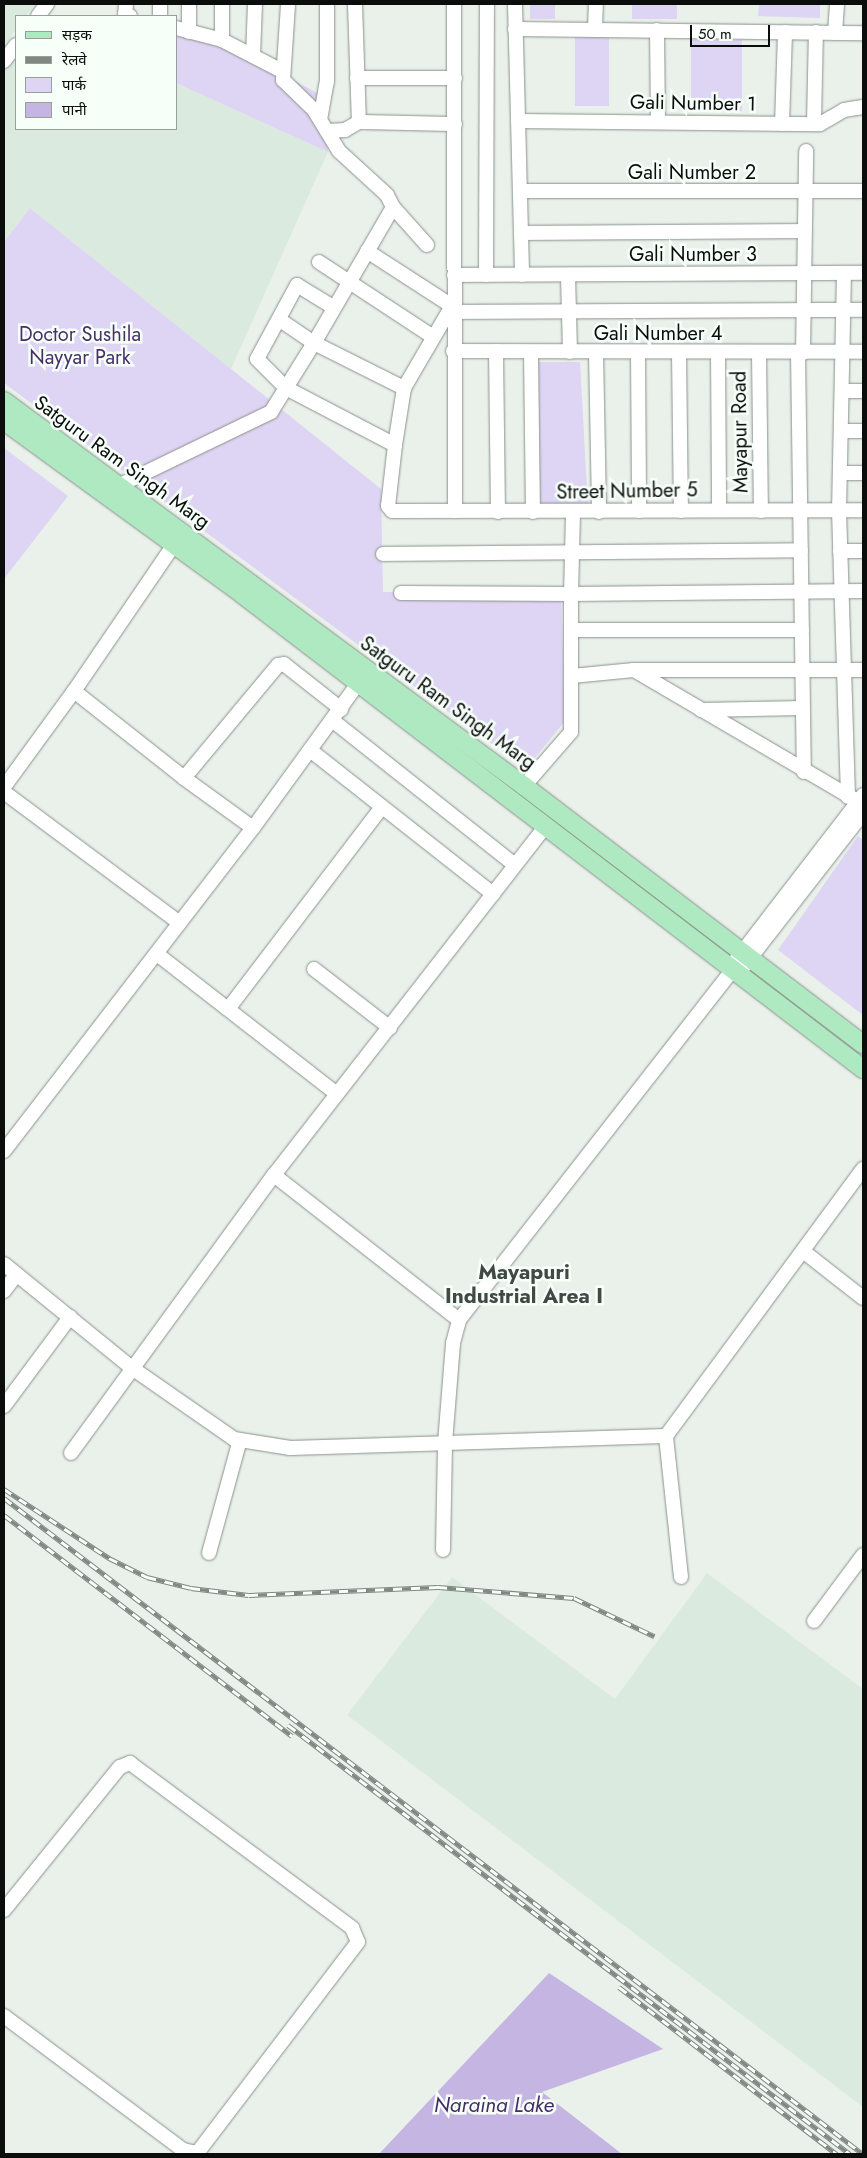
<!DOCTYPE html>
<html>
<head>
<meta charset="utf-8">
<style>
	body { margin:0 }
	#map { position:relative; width:867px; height:2158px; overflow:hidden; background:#eaf1eb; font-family:Jost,"Noto Sans Devanagari",sans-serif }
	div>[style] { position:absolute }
	.built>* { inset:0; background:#dbeadf }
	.green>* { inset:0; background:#ded4f3; transform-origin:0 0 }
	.water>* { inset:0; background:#c5b5e2 }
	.roads { filter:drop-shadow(0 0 1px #8a918b) drop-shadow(0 0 1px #8a918b) }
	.minor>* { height:14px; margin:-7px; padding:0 7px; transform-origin:7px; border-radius:7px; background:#fff }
	.major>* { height:18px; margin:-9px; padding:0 9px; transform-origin:9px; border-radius:9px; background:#aee9c1 }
	.rail>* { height:5px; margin-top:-2.5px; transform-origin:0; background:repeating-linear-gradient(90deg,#f7fff9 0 9px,#818782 0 18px); box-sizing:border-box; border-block:1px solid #818782 }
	span { translate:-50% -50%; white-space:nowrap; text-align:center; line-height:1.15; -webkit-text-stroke:5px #f7fff9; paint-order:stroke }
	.street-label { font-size:20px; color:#0a0d0b }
	.park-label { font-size:20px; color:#472f67 }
	.neighbourhood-label { font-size:21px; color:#424844; font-weight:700 }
	.water-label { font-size:21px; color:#442d64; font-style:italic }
	.frame { position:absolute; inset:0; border:5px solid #0a0d0b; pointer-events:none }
	.legend { position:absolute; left:15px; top:15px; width:162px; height:115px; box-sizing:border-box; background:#f7fff9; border:1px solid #989e9a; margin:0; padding:6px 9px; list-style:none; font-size:15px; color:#0a0d0b }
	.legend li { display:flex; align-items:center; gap:10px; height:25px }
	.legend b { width:25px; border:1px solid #989e9a }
	.scale { position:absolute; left:690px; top:25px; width:80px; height:22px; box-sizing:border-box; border:2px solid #0a0d0b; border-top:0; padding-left:6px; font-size:15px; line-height:18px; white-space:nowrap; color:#0a0d0b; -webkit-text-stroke:4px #f7fff9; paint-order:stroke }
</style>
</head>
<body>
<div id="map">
	<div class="built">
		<i style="clip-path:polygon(4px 4px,35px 4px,26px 16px,16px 16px,16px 29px,4px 46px)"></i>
		<i style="clip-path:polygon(16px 53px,16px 129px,176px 129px,176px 83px,328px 152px,231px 369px,30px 208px,4px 242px,4px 70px)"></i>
		<i style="clip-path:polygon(707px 1573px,863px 1689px,863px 2107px,347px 1715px,452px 1577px,615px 1699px)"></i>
	</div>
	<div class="green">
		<i style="left:530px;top:4px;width:25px;height:15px"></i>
		<i style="left:632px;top:4px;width:45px;height:15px"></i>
		<i style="clip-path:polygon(759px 4px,820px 4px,820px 18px,758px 16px)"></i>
		<i style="clip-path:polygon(176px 33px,225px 41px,324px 97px,328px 152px,176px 83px)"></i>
		<i style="left:575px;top:36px;width:34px;height:70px"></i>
		<i style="left:691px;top:40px;width:51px;height:71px"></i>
		<i style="clip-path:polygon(30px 208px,381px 489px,383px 592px,561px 595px,565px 721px,526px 769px,4px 383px,4px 242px)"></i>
		<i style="clip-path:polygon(538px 362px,580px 362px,588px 508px,538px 507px)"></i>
		<i style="clip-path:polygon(4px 448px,68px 496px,4px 579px)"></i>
		<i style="clip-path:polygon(858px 836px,863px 840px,863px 1015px,778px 950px)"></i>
	</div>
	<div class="water">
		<i style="clip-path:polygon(549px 1973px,663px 2049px,542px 2092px,622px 2154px,379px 2154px)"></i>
	</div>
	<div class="roads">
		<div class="minor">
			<i style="left:126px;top:4px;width:11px;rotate:95deg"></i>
			<i style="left:125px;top:15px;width:5px;rotate:11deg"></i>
			<i style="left:189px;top:4px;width:28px;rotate:90deg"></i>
			<i style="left:222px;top:4px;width:36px;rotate:90deg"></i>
			<i style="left:355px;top:4px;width:118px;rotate:88.1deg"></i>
			<i style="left:359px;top:122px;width:96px;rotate:1.2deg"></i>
			<i style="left:454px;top:4px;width:507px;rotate:89.89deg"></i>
			<i style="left:515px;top:4px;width:271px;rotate:88.5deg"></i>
			<i style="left:38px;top:16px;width:15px;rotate:-53deg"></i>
			<i style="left:160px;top:16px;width:12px;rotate:-90deg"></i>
			<i style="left:176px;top:28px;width:48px;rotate:14.6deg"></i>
			<i style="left:222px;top:40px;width:68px;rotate:27.3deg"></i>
			<i style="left:515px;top:29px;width:348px;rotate:0.7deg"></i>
			<i style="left:595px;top:29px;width:25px;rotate:-88deg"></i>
			<i style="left:657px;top:30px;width:92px;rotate:89.4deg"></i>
			<i style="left:835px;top:33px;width:29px;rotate:-86deg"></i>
			<i style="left:253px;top:56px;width:52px;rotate:-87.8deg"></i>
			<i style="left:4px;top:61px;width:20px;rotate:-53deg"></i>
			<i style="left:357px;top:78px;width:98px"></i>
			<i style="left:320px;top:120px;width:39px;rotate:-80deg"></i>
			<i style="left:327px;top:82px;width:78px;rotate:-90deg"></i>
			<i style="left:518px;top:121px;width:302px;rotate:0.6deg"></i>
			<i style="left:820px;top:124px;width:28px;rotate:-30deg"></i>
			<i style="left:844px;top:110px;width:19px;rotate:-9deg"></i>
			<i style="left:782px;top:124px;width:92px;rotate:-88.1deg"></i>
			<i style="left:814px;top:124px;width:92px;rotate:-88.8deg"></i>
			<i style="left:327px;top:131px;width:18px;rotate:-3deg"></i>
			<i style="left:345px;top:130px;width:16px;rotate:-30deg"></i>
			<i style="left:521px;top:191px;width:342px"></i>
			<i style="left:393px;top:207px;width:51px;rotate:48.2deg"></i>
			<i style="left:523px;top:233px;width:281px;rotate:-0.4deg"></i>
			<i style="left:319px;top:262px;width:136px;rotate:33.3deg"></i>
			<i style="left:844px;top:273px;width:237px;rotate:91.2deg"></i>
			<i style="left:839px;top:510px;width:287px;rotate:88.2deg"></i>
			<i style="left:454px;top:275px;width:409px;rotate:-0.3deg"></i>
			<i style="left:486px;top:275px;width:271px;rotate:-89.8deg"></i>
			<i style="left:568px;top:275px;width:77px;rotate:88.5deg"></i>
			<i style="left:333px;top:307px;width:42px;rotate:-148.6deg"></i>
			<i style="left:297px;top:285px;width:84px;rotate:118.4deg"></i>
			<i style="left:257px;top:359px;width:41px;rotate:45deg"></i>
			<i style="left:286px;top:388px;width:123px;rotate:27.6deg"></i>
			<i style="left:395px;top:445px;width:61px;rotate:96.5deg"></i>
			<i style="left:388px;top:506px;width:6px;rotate:51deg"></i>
			<i style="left:392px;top:511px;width:471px;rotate:-0.1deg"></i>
			<i style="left:452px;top:312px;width:411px;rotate:-0.3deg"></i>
			<i style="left:280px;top:320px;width:41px;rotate:34.1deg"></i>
			<i style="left:314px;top:343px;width:157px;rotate:-59.8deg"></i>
			<i style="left:393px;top:207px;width:13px;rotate:-117deg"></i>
			<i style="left:387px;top:195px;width:65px;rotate:-137.5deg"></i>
			<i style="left:339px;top:151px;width:48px;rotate:-121.4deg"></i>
			<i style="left:314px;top:110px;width:43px;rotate:-135.9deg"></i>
			<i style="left:283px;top:80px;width:76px;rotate:-86.2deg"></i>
			<i style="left:453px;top:351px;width:410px;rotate:0.1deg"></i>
			<i style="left:496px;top:351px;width:161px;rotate:89.3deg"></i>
			<i style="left:531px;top:352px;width:160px;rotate:89.3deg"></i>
			<i style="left:596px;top:352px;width:160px;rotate:88.9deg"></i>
			<i style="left:638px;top:352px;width:159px;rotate:89.6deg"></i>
			<i style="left:679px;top:352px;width:159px;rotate:89.3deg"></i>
			<i style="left:718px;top:353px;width:157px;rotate:89.6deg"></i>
			<i style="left:759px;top:353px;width:158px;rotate:89.3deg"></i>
			<i style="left:798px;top:353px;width:419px;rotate:89.2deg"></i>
			<i style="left:803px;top:353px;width:202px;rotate:-89.1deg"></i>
			<i style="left:842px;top:391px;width:21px"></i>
			<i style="left:841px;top:431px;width:22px"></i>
			<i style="left:395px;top:445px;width:58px;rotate:-81deg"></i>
			<i style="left:840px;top:473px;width:23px"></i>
			<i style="left:120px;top:485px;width:168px;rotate:-25.8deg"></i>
			<i style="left:271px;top:412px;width:81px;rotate:-58.1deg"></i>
			<i style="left:314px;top:343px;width:101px;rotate:26.6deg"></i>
			<i style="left:404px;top:388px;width:95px;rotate:-59.7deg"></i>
			<i style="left:452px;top:306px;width:101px;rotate:-147.1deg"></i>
			<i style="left:573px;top:513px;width:81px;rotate:91.4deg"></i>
			<i style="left:571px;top:594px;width:292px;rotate:-0.6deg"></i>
			<i style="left:173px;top:546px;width:176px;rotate:124.3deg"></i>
			<i style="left:74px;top:691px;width:140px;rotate:38.3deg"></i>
			<i style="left:184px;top:778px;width:85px;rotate:35.9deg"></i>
			<i style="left:253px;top:828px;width:177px;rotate:-54deg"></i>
			<i style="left:840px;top:551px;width:23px"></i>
			<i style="left:383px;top:554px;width:418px;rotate:-0.5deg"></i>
			<i style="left:401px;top:593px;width:170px;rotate:0.3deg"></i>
			<i style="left:571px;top:594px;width:138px;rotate:90deg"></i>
			<i style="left:571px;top:732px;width:72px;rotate:131deg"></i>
			<i style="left:572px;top:630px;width:230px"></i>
			<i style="left:634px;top:670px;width:229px"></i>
			<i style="left:572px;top:676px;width:62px;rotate:-5.5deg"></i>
			<i style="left:634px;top:670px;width:259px;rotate:30.4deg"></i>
			<i style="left:701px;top:710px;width:102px;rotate:-1.1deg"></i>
			<i style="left:332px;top:720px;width:233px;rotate:38.4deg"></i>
			<i style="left:310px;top:750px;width:233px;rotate:38.2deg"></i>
			<i style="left:184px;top:778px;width:147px;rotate:-50.2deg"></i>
			<i style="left:278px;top:665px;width:6px;rotate:-9deg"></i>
			<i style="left:284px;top:664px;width:73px;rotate:38.3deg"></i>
			<i style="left:4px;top:787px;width:119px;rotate:-53.9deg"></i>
			<i style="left:4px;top:792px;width:219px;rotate:36.7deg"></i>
			<i style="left:157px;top:954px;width:228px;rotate:37.9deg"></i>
			<i style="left:736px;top:960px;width:208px;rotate:-52.4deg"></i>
			<i style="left:744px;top:966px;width:194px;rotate:-52.1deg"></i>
			<i style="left:314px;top:969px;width:96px;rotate:37.8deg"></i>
			<i style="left:228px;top:1009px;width:254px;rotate:-52.7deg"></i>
			<i style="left:4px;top:1151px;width:408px;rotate:-52.4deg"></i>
			<i style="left:274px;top:1175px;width:235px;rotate:38.1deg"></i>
			<i style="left:803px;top:1251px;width:76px;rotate:38.1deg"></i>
			<i style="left:4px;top:1264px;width:165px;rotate:39.1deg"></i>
			<i style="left:132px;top:1368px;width:124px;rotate:34.8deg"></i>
			<i style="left:234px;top:1439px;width:57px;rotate:9.1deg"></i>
			<i style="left:290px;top:1448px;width:155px;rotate:-1.8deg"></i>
			<i style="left:445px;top:1443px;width:100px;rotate:-85.4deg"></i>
			<i style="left:453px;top:1343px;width:24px;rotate:-75deg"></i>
			<i style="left:459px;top:1320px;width:445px;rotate:-52deg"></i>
			<i style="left:4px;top:1291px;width:21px;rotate:-53deg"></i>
			<i style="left:4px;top:1406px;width:111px;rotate:-53.4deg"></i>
			<i style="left:71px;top:1453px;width:344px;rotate:-53.9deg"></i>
			<i style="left:274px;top:1175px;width:442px;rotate:-52.1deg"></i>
			<i style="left:443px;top:1550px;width:107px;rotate:-88.9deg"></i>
			<i style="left:445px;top:1443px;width:221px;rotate:-1.8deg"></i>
			<i style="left:209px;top:1553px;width:117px;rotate:-74.7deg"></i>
			<i style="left:681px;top:1577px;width:142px;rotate:-96.1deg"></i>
			<i style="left:666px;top:1436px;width:332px;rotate:-53.6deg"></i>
			<i style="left:814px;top:1621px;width:82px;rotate:-53.4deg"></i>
			<i style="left:4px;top:1910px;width:184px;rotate:-51deg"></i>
			<i style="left:120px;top:1767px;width:11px;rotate:-22deg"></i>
			<i style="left:130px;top:1763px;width:277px;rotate:36.6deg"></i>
			<i style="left:352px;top:1928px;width:15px;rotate:67deg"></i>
			<i style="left:358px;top:1942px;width:265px;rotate:127.3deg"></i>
			<i style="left:197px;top:2153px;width:14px;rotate:-168deg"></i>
			<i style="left:183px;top:2150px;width:224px;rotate:-143.2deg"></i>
		</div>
		<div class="major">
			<i style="left:4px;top:401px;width:647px;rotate:36.52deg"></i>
			<i style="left:524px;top:786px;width:426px;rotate:37.3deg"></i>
			<i style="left:4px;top:421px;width:294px;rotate:36deg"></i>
			<i style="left:242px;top:594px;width:782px;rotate:37.41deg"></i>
		</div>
	</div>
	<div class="rail">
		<i style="left:4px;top:1489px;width:126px;rotate:33.3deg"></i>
		<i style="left:109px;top:1558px;width:42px;rotate:26.6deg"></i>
		<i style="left:147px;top:1577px;width:45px;rotate:14deg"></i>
		<i style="left:191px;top:1588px;width:58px;rotate:6.9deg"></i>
		<i style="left:249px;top:1595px;width:189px;rotate:-2.4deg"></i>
		<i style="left:438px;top:1587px;width:136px;rotate:4.6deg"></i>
		<i style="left:574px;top:1598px;width:89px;rotate:25.4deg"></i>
		<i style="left:4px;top:1498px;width:1081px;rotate:37.37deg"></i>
		<i style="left:4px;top:1515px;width:363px;rotate:37.5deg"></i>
		<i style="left:288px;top:1725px;width:707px;rotate:37.36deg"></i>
		<i style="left:619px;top:1987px;width:275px;rotate:37.5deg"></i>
	</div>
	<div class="street-label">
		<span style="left:693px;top:103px;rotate:1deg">Gali Number 1</span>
		<span style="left:692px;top:172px">Gali Number 2</span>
		<span style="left:693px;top:254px">Gali Number 3</span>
		<span style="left:658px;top:333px">Gali Number 4</span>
		<span style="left:740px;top:432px;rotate:-91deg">Mayapur Road</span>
		<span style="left:122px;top:462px;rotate:36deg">Satguru Ram Singh Marg</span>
		<span style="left:627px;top:491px;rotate:-1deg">Street Number 5</span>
		<span style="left:448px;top:703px;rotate:36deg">Satguru Ram Singh Marg</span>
	</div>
	<div class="park-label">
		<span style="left:80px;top:346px">Doctor Sushila<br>Nayyar Park</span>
	</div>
	<div class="neighbourhood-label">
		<span style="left:524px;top:1284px">Mayapuri<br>Industrial Area I</span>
	</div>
	<div class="water-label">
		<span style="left:494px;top:2105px">Naraina Lake</span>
	</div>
	<div class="frame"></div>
	<ul class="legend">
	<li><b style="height:6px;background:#aee9c1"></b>सड़क</li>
	<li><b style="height:6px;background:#818782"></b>रेलवे</li>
	<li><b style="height:14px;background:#ded4f3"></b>पार्क</li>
	<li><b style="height:14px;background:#c5b5e2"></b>पानी</li>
	</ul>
	<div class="scale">50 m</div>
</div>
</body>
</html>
